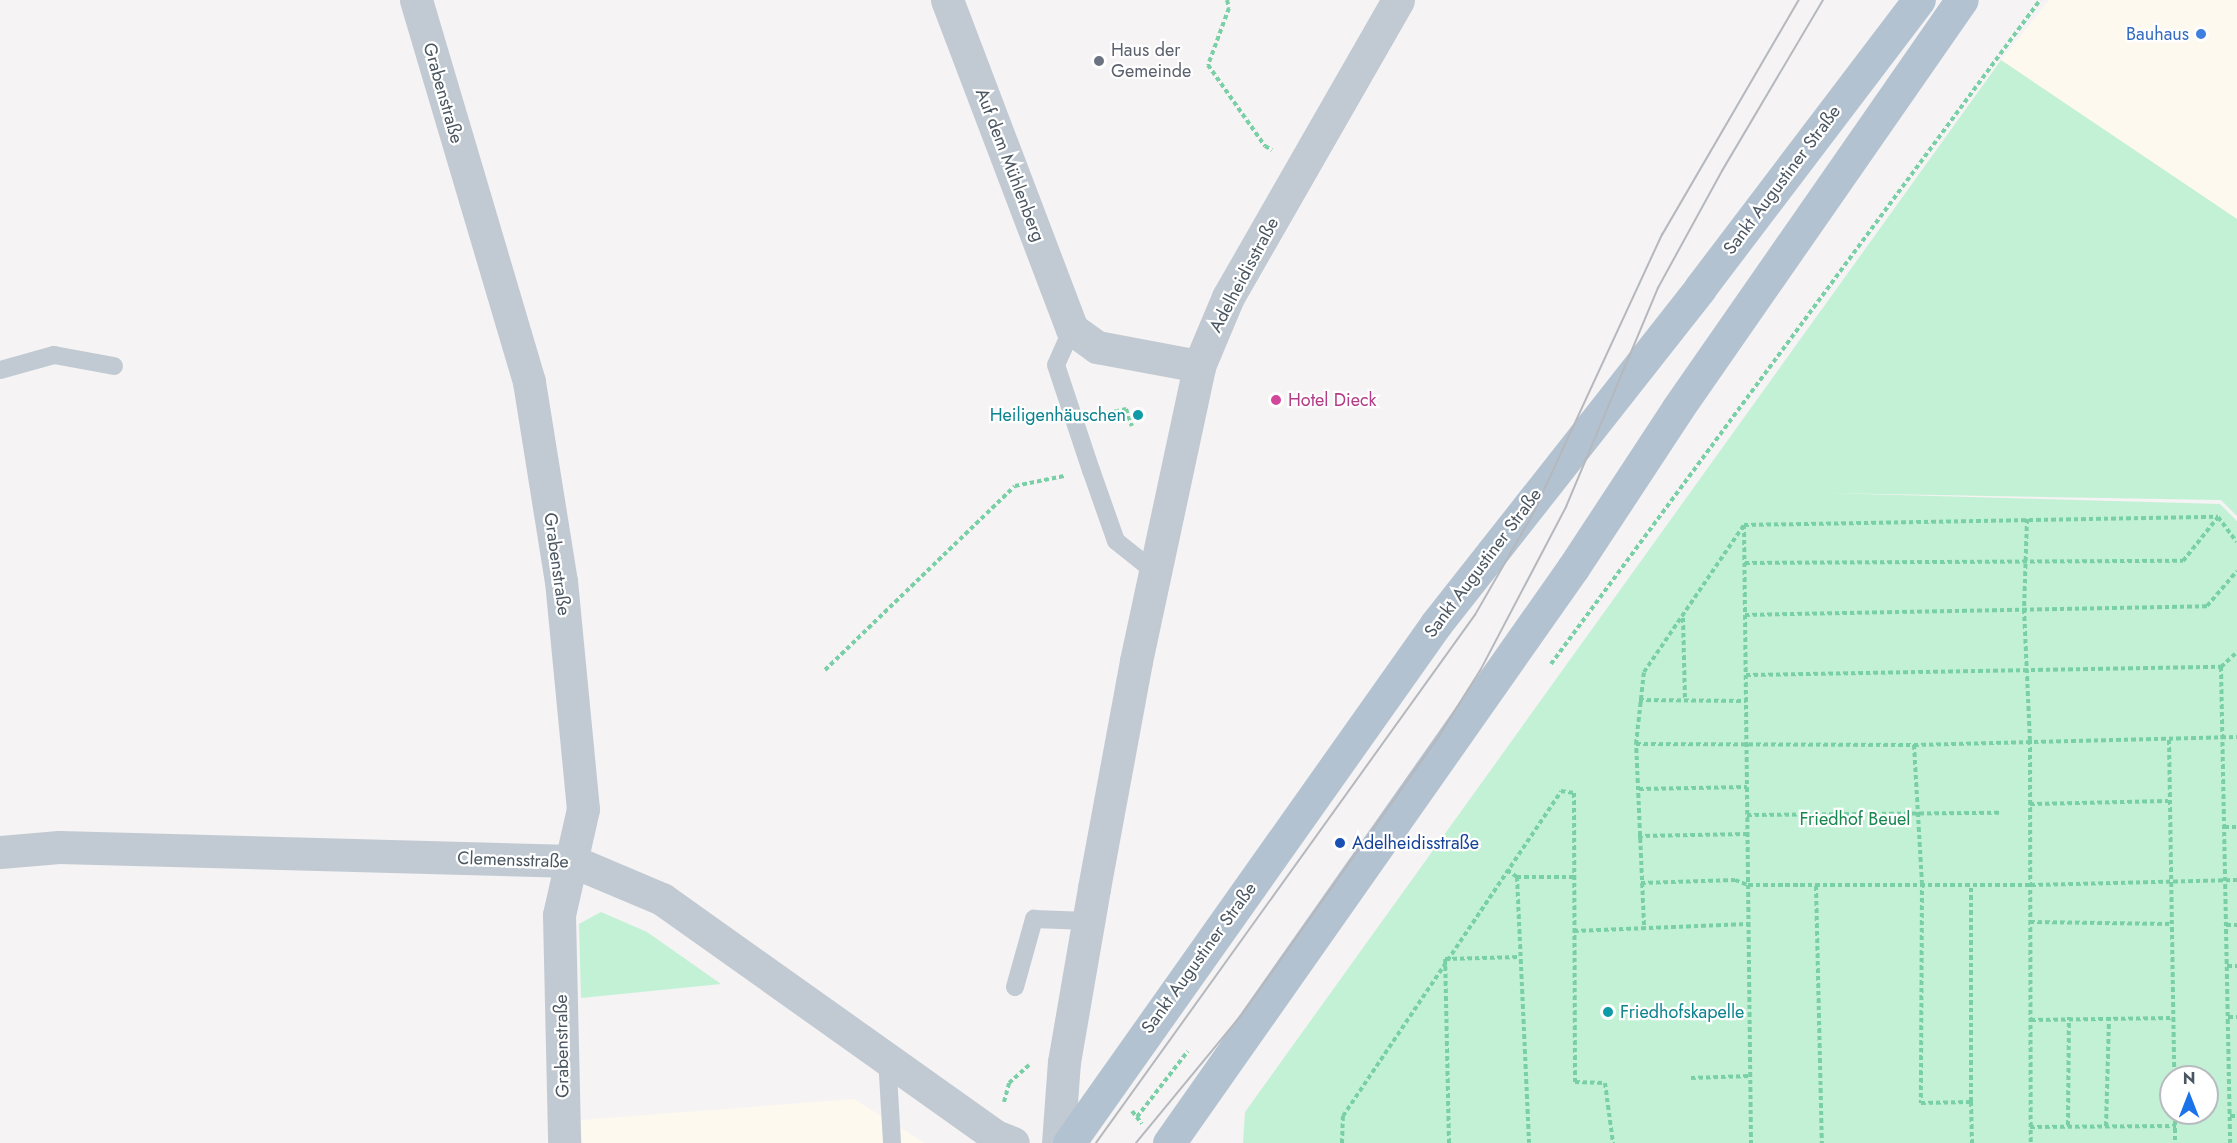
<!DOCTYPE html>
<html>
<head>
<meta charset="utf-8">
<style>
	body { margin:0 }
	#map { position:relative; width:2237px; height:1143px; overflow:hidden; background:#f5f3f3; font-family:Jost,sans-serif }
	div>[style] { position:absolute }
	.commercial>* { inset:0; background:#fdf9ef }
	.green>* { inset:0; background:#c3f1d5 }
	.path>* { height:4px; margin-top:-2px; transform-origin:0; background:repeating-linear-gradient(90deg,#7ad0a6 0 4.5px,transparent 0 7.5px) }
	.service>* { height:18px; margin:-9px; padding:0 9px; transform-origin:9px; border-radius:9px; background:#c1cad2 }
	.minor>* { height:33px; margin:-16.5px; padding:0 16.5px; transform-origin:16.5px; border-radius:16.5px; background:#c1cad2 }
	.tertiary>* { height:33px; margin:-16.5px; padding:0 16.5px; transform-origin:16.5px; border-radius:16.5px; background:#c1cad2 }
	.primary>* { height:33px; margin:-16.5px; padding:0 16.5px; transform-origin:16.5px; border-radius:16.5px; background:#b3c2d1 }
	.tram>* { height:1.5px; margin:-0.75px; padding:0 0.75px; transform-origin:0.75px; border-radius:0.75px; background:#b5b8bd }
	.dots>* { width:16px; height:16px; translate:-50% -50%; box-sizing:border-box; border:3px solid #fff; border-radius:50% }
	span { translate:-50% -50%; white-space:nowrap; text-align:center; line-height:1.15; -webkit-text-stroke:4.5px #fff; paint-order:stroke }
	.shop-label { font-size:18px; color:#366cbe }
	.right { translate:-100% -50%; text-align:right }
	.worship-label { font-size:18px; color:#5b616d }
	.left { translate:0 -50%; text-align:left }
	.street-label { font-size:18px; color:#4a5661 }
	.hotel-label { font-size:18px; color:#b23c85 }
	.culture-label { font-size:18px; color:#0d838f }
	.park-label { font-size:18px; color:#17864f }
	.transit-label { font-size:18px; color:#164399 }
	.north { position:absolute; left:2159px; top:1065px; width:60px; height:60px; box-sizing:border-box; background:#fff; border:2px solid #b7bbc0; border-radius:50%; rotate:0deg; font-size:16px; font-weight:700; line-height:24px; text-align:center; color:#4a5661 }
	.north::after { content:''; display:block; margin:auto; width:21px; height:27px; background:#1a73e8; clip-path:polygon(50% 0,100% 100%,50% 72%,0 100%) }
</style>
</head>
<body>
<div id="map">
	<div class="commercial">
		<i style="clip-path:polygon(2049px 0,2237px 0,2237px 219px,2001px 60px)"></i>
		<i style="clip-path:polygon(854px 1099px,925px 1143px,582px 1143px,581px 1120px)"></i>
	</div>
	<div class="green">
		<i style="clip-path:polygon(evenodd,2001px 60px,2237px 219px,2237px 516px,2221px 500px,1825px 493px,2220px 504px,2237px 521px,2237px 1143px,1243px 1143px,1245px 1112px,2001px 60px,2171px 1077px,2207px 1077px,2207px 1113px,2171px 1113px,2171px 1077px)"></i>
		<i style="clip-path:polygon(601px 912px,647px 932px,721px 984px,581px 998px,579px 924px)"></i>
	</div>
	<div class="path">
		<i style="left:1227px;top:0;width:8px;rotate:76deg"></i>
		<i style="left:1229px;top:8px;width:61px;rotate:110.2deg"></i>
		<i style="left:1208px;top:65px;width:99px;rotate:54.9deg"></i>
		<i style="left:1265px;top:146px;width:8px;rotate:30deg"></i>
		<i style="left:1100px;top:415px;width:27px;rotate:-13deg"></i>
		<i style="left:1126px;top:409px;width:18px;rotate:71deg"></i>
		<i style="left:2027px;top:519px;width:90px;rotate:91.9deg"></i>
		<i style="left:2024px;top:609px;width:131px;rotate:87.4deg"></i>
		<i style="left:2030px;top:740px;width:403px;rotate:89.9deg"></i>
		<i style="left:1744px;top:525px;width:618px;rotate:89.35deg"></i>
		<i style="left:1745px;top:563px;width:438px;rotate:-0.3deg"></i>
		<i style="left:2183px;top:561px;width:56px;rotate:-51.5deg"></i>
		<i style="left:1745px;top:615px;width:462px;rotate:-1.1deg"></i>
		<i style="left:2207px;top:606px;width:46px;rotate:-49.4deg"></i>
		<i style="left:1683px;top:618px;width:81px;rotate:88.6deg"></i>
		<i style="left:1551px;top:664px;width:825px;rotate:-53.63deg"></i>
		<i style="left:2221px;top:667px;width:476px;rotate:88.9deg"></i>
		<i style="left:825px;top:670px;width:264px;rotate:-44.1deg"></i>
		<i style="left:1015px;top:486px;width:50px;rotate:-11.5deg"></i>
		<i style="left:1746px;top:675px;width:475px;rotate:-1deg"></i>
		<i style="left:2221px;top:667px;width:22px;rotate:-43deg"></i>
		<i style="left:1639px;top:700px;width:107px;rotate:0.5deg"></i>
		<i style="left:2169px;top:740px;width:337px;rotate:89.1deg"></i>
		<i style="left:1636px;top:744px;width:278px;rotate:0.2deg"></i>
		<i style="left:1914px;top:745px;width:323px;rotate:-1.4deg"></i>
		<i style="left:1914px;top:745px;width:138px;rotate:86.7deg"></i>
		<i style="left:1922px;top:883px;width:220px;rotate:90.3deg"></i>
		<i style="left:1921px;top:1103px;width:50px;rotate:-1.1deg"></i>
		<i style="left:1971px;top:1102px;width:41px;rotate:88.6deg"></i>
		<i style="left:1639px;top:789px;width:108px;rotate:-1.1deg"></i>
		<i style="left:2030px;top:804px;width:138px;rotate:-1.2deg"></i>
		<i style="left:1747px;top:815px;width:252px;rotate:-0.5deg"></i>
		<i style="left:2224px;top:827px;width:13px"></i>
		<i style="left:1638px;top:836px;width:110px;rotate:-1deg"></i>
		<i style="left:1507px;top:870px;width:12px;rotate:35deg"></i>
		<i style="left:1517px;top:877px;width:266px;rotate:87.4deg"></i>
		<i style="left:1517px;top:877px;width:58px"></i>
		<i style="left:1641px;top:883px;width:94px;rotate:-1.8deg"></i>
		<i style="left:1735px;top:880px;width:14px;rotate:21deg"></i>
		<i style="left:1748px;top:885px;width:283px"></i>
		<i style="left:2031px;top:885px;width:206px;rotate:-1.4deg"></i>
		<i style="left:1816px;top:886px;width:257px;rotate:88.7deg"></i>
		<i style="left:2030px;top:922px;width:142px;rotate:0.8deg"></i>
		<i style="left:1644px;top:925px;width:181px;rotate:-92.5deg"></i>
		<i style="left:1636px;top:744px;width:72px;rotate:-83.7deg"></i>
		<i style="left:1644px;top:672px;width:178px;rotate:-55.8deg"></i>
		<i style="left:1744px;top:525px;width:474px;rotate:-1deg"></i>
		<i style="left:2218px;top:517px;width:31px;rotate:53deg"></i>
		<i style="left:2226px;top:925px;width:11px"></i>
		<i style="left:1574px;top:931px;width:174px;rotate:-2.3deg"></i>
		<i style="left:2227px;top:966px;width:10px"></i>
		<i style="left:2228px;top:1017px;width:9px"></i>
		<i style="left:2031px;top:1020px;width:141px;rotate:-0.8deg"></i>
		<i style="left:1691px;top:1078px;width:59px;rotate:-1.9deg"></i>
		<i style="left:1004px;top:1102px;width:20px;rotate:-75deg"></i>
		<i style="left:1009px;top:1083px;width:27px;rotate:-42deg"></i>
		<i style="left:1971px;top:1102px;width:217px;rotate:-90deg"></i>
		<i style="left:1132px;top:1111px;width:16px;rotate:52deg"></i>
		<i style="left:2175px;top:1113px;width:30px;rotate:90deg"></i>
		<i style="left:2230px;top:1116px;width:7px"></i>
		<i style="left:1137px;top:1117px;width:83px;rotate:-52.3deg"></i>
		<i style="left:2068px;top:1125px;width:108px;rotate:-89.5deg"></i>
		<i style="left:2106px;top:1126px;width:109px;rotate:-88.4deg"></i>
		<i style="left:2030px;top:1127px;width:146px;rotate:-0.4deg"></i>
		<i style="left:1342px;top:1143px;width:27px;rotate:-88deg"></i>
		<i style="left:1343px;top:1116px;width:391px;rotate:-56.1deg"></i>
		<i style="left:1561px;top:791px;width:13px;rotate:9deg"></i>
		<i style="left:1574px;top:793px;width:289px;rotate:89.8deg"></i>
		<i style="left:1575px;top:1082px;width:30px;rotate:2deg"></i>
		<i style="left:1605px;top:1083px;width:61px;rotate:82.4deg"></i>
		<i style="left:1449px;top:1143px;width:184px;rotate:-91.2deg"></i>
		<i style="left:1445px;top:959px;width:75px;rotate:-1.5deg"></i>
	</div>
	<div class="service">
		<i style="left:1072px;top:329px;width:39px;rotate:114deg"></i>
		<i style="left:1056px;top:365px;width:111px;rotate:71.6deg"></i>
		<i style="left:1091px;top:470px;width:75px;rotate:70.6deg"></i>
		<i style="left:1116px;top:541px;width:50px;rotate:38.5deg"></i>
		<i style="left:0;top:370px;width:56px;rotate:-15.5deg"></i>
		<i style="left:54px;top:355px;width:61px;rotate:10.4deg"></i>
		<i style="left:1015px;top:987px;width:71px;rotate:-74.4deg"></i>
		<i style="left:1034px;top:919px;width:54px;rotate:2.1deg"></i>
		<i style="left:887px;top:1058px;width:85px;rotate:86.6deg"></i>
	</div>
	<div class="minor">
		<i style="left:416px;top:0;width:398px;rotate:73.5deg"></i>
		<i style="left:529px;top:382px;width:202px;rotate:80.9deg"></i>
		<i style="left:561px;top:581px;width:229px;rotate:84.5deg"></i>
		<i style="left:583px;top:809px;width:109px;rotate:102.8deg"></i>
		<i style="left:559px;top:915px;width:228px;rotate:88.7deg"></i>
		<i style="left:947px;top:0;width:352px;rotate:69.2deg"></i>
		<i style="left:1072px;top:329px;width:31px;rotate:36deg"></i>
		<i style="left:1097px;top:347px;width:104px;rotate:10.6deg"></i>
		<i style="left:0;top:852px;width:59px;rotate:-4.8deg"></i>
		<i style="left:59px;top:847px;width:513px;rotate:1.56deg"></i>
		<i style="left:572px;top:861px;width:98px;rotate:22.9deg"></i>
		<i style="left:662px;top:899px;width:409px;rotate:35.4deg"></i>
	</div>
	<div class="tertiary">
		<i style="left:995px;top:1136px;width:19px;rotate:21deg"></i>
		<i style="left:1058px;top:1143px;width:81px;rotate:-85.8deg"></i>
		<i style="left:1064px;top:1062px;width:177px;rotate:-80.2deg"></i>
		<i style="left:1094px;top:888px;width:231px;rotate:-79.5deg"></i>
		<i style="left:1136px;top:661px;width:302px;rotate:-77.9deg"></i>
		<i style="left:1199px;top:366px;width:75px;rotate:-67.2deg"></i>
		<i style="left:1228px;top:297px;width:342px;rotate:-60.2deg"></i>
	</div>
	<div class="primary">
		<i style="left:1069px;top:1143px;width:636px;rotate:-54.73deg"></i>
		<i style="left:1436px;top:624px;width:427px;rotate:-51.8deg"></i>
		<i style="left:1700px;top:288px;width:362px;rotate:-52.8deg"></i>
		<i style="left:1169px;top:1143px;width:703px;rotate:-54.91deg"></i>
		<i style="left:1573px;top:568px;width:191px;rotate:-56.7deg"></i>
		<i style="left:1678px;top:408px;width:497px;rotate:-55.2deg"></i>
	</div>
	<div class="tram">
		<i style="left:1096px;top:1143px;width:650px;rotate:-54.33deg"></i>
		<i style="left:1475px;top:615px;width:114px;rotate:-60.1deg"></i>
		<i style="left:1532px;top:516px;width:310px;rotate:-65.2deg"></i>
		<i style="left:1662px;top:235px;width:272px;rotate:-59.8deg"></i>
		<i style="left:1136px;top:1143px;width:168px;rotate:-50.5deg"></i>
		<i style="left:1243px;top:1013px;width:339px;rotate:-54.7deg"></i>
		<i style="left:1439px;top:736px;width:77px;rotate:-57.8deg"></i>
		<i style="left:1480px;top:671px;width:185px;rotate:-62.3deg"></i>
		<i style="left:1566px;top:507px;width:238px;rotate:-67.2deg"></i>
		<i style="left:1658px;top:288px;width:133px;rotate:-61.3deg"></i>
		<i style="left:1722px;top:171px;width:199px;rotate:-59.4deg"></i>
	</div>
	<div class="dots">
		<i style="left:2201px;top:34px;background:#3f7fe0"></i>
		<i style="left:1099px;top:61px;background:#6b7280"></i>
		<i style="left:1276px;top:400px;background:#d1479c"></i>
		<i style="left:1138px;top:415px;background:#0f9aa8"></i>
		<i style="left:1340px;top:843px;background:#1a4fb4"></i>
		<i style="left:1608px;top:1012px;background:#0f9aa8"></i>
	</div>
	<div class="shop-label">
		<span class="right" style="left:2189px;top:34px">Bauhaus</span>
	</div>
	<div class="worship-label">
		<span class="left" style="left:1111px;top:61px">Haus der<br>Gemeinde</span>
	</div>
	<div class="street-label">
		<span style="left:443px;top:93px;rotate:74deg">Grabenstraße</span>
		<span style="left:1010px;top:165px;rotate:69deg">Auf dem Mühlenberg</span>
		<span style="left:1782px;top:180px;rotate:-53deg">Sankt Augustiner Straße</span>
		<span style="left:1244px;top:275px;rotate:-62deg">Adelheidisstraße</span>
		<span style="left:1483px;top:563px;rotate:-53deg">Sankt Augustiner Straße</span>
		<span style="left:557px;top:564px;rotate:82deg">Grabenstraße</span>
		<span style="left:513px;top:860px;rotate:2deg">Clemensstraße</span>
		<span style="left:1199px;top:958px;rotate:-54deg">Sankt Augustiner Straße</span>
		<span style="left:562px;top:1046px;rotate:-91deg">Grabenstraße</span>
	</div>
	<div class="hotel-label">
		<span class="left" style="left:1288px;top:400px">Hotel Dieck</span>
	</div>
	<div class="culture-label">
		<span class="right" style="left:1126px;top:415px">Heiligenhäuschen</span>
		<span class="left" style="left:1620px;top:1012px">Friedhofskapelle</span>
	</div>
	<div class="park-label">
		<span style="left:1855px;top:819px">Friedhof Beuel</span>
	</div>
	<div class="transit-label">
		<span class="left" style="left:1352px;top:843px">Adelheidisstraße</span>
	</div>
	<div class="north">N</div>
</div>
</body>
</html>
